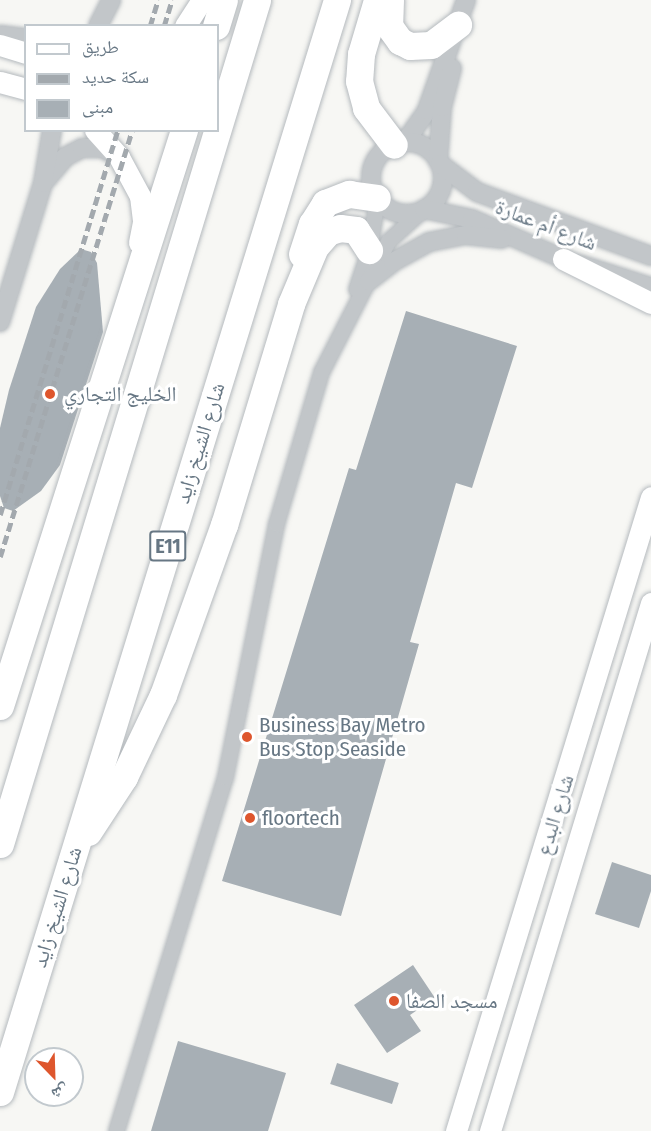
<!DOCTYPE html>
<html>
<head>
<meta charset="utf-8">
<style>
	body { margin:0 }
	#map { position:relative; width:651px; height:1131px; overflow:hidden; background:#f7f7f4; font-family:"Fira Sans Condensed","Noto Naskh Arabic",sans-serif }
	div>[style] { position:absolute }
	.building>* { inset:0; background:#a7afb5; transform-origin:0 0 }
	.roads { filter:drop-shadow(0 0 2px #b5babe) drop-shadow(0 0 2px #b5babe) }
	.minor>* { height:15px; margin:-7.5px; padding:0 7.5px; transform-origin:7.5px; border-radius:7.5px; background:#c2c6c9 }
	.tertiary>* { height:18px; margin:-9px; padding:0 9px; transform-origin:9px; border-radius:9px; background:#c2c6c9 }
	.tertiary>.ring { margin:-9px; padding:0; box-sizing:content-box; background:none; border:18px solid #c2c6c9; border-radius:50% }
	.secondary>* { height:21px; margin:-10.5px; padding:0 10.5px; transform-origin:10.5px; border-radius:10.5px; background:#fff }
	.motorway>* { height:27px; margin:-13.5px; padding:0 13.5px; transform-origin:13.5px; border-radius:13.5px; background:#fff }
	.rail>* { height:4.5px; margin-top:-2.25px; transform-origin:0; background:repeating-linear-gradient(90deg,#a3a9ae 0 9px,transparent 0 13.5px) }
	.dots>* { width:16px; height:16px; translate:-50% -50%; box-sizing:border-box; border:3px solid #fff; border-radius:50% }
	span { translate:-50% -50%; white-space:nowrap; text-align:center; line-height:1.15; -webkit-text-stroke:6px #fff; paint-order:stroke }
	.shield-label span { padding:2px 4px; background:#fff; border:2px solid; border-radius:4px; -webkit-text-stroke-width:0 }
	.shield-label { font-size:20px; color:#677784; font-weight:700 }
	.street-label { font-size:21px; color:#677784 }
	.poi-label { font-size:21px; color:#677784 }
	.left { translate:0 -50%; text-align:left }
	.legend { position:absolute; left:24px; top:24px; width:195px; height:108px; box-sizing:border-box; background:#fff; border:2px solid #c2c9ce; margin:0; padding:8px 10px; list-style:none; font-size:18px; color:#677784 }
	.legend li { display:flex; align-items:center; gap:12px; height:30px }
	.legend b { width:30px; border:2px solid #c2c9ce }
	.north { position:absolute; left:24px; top:1047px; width:60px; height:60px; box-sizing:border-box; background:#fff; border:2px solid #c2c9ce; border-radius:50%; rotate:157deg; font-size:16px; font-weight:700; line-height:24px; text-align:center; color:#677784 }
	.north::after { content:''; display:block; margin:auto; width:21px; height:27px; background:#de562d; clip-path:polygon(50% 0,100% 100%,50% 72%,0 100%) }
</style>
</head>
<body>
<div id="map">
	<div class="building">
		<i style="clip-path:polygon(81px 249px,91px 252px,97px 263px,103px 332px,60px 465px,41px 491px,13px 511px,4px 508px,0 496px,0 428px,9px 390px,36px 307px,60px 269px)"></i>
		<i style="clip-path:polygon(406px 311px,517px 346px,472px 488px,456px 483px,410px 642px,419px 644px,341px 916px,222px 881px,349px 468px,356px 470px)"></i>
		<i style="clip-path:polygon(612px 862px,651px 875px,651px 891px,639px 928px,595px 914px)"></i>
		<i style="clip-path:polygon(413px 965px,435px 998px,410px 1015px,421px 1031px,387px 1053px,354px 1005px)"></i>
		<i style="clip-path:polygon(178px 1041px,286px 1073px,268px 1131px,151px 1131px)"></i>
		<i style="left:337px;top:1063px;width:65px;height:22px;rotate:18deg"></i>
	</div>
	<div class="roads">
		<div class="minor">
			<i style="left:356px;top:289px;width:41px;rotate:-71.6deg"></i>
			<i style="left:369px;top:250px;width:52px;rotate:-81.1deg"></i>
			<i style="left:116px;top:1131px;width:370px;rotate:-72.9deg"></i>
			<i style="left:225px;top:777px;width:258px;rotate:-78.6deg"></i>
			<i style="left:276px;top:524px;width:159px;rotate:-73.5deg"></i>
			<i style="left:321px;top:372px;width:147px;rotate:-62.9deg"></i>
			<i style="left:388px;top:241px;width:45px;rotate:-42.3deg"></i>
		</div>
		<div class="tertiary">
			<i style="left:98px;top:26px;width:29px;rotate:-63deg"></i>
			<i style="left:0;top:35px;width:26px;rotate:7deg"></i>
			<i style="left:405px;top:142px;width:39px;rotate:-55deg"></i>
			<i style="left:427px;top:110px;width:117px;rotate:-70.5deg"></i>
			<i class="ring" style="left:371px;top:142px;width:54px;height:54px"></i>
			<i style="left:438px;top:161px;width:54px;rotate:-85.8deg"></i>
			<i style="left:442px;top:107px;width:40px;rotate:-75.6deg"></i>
			<i style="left:440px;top:164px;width:46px;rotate:37.1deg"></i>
			<i style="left:477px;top:192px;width:185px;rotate:20.2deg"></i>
			<i style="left:46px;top:180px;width:30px;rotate:-50deg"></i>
			<i style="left:65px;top:157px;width:19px;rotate:-28deg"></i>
			<i style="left:82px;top:148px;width:20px"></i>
			<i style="left:102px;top:148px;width:18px;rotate:27deg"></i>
			<i style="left:424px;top:209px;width:49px;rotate:11.8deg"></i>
			<i style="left:472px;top:219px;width:99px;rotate:23.7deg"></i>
			<i style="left:563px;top:259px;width:92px;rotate:17.7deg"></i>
			<i style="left:369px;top:281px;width:31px;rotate:-38deg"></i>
			<i style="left:393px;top:262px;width:41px;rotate:-29.1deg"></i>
			<i style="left:429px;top:242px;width:38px;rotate:-11deg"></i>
			<i style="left:466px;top:235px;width:36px;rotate:6deg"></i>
			<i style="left:0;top:322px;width:145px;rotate:-72.8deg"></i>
			<i style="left:43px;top:183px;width:54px;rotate:-80.4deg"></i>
		</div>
		<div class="secondary">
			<i style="left:185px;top:26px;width:31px;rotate:-57deg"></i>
			<i style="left:0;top:45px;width:27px;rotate:17deg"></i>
			<i style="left:0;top:82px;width:27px;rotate:15deg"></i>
			<i style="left:95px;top:130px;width:36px;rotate:48deg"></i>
			<i style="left:119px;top:157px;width:44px;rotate:61.7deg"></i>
			<i style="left:140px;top:196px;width:26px;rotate:83deg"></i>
			<i style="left:143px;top:222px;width:21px;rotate:101deg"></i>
			<i style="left:563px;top:259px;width:98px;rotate:26.6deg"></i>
			<i style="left:456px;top:1131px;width:663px;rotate:-72.9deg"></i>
			<i style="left:490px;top:1131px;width:552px;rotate:-73.04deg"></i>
		</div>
		<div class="motorway">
			<i style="left:377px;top:0;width:56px;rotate:106.5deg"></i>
			<i style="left:361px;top:54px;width:27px;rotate:94deg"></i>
			<i style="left:359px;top:81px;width:28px;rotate:75deg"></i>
			<i style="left:366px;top:108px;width:46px;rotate:52.9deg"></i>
			<i style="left:390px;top:0;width:26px;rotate:92deg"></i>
			<i style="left:389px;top:26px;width:19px;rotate:54deg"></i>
			<i style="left:400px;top:41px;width:11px;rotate:27deg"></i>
			<i style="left:410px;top:46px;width:21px;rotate:-3deg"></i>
			<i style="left:431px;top:45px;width:34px;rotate:-37deg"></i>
			<i style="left:216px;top:26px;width:27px;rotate:-73deg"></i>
			<i style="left:302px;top:254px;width:32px;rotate:-72deg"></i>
			<i style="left:312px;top:224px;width:25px;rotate:-58deg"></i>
			<i style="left:325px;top:203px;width:26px;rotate:-21deg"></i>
			<i style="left:349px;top:194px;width:28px;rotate:8deg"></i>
			<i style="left:0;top:706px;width:605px;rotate:-72.28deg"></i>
			<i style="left:88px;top:832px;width:66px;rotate:-56.8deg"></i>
			<i style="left:124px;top:777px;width:91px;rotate:-64.6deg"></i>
			<i style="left:163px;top:695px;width:181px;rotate:-70.3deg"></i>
			<i style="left:224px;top:525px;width:231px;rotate:-73.1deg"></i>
			<i style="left:291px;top:304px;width:62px;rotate:-67.2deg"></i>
			<i style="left:315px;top:247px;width:20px;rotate:-49deg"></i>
			<i style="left:328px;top:232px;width:13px;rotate:-18deg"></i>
			<i style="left:340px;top:228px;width:16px;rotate:7deg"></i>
			<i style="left:356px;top:230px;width:24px;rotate:57deg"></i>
			<i style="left:0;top:844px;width:882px;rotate:-73.06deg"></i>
			<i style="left:0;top:1092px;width:1143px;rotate:-72.85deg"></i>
		</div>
	</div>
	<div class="rail">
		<i style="left:150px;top:26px;width:27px;rotate:-73deg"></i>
		<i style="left:164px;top:26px;width:27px;rotate:-73deg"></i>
		<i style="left:0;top:515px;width:403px;rotate:-73deg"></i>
		<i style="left:0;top:557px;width:447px;rotate:-72.8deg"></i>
	</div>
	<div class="dots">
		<i style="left:50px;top:394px;background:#de562d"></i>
		<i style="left:247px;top:737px;background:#de562d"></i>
		<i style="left:250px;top:818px;background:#de562d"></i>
		<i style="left:394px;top:1001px;background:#de562d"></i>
	</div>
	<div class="shield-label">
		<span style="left:168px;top:546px">E11</span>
	</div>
	<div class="street-label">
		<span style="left:546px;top:225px;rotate:21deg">شارع أم عمارة</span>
		<span style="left:200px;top:443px;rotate:-73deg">شارع الشيخ زايد</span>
		<span style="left:555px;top:815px;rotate:-73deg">شارع البدع</span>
		<span style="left:57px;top:907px;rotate:-73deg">شارع الشيخ زايد</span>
	</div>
	<div class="poi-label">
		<span class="left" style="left:64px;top:394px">الخليج التجاري</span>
		<span class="left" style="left:259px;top:737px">Business Bay Metro<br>Bus Stop Seaside</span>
		<span class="left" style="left:262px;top:818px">floortech</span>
		<span class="left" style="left:406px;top:1001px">مسجد الصفا</span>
	</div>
	<ul class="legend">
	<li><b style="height:8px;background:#fff"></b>طريق</li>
	<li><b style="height:8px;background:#a3a9ae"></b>سكة حديد</li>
	<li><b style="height:16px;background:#a7afb5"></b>مبنى</li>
	</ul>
	<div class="north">ش</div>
</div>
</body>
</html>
